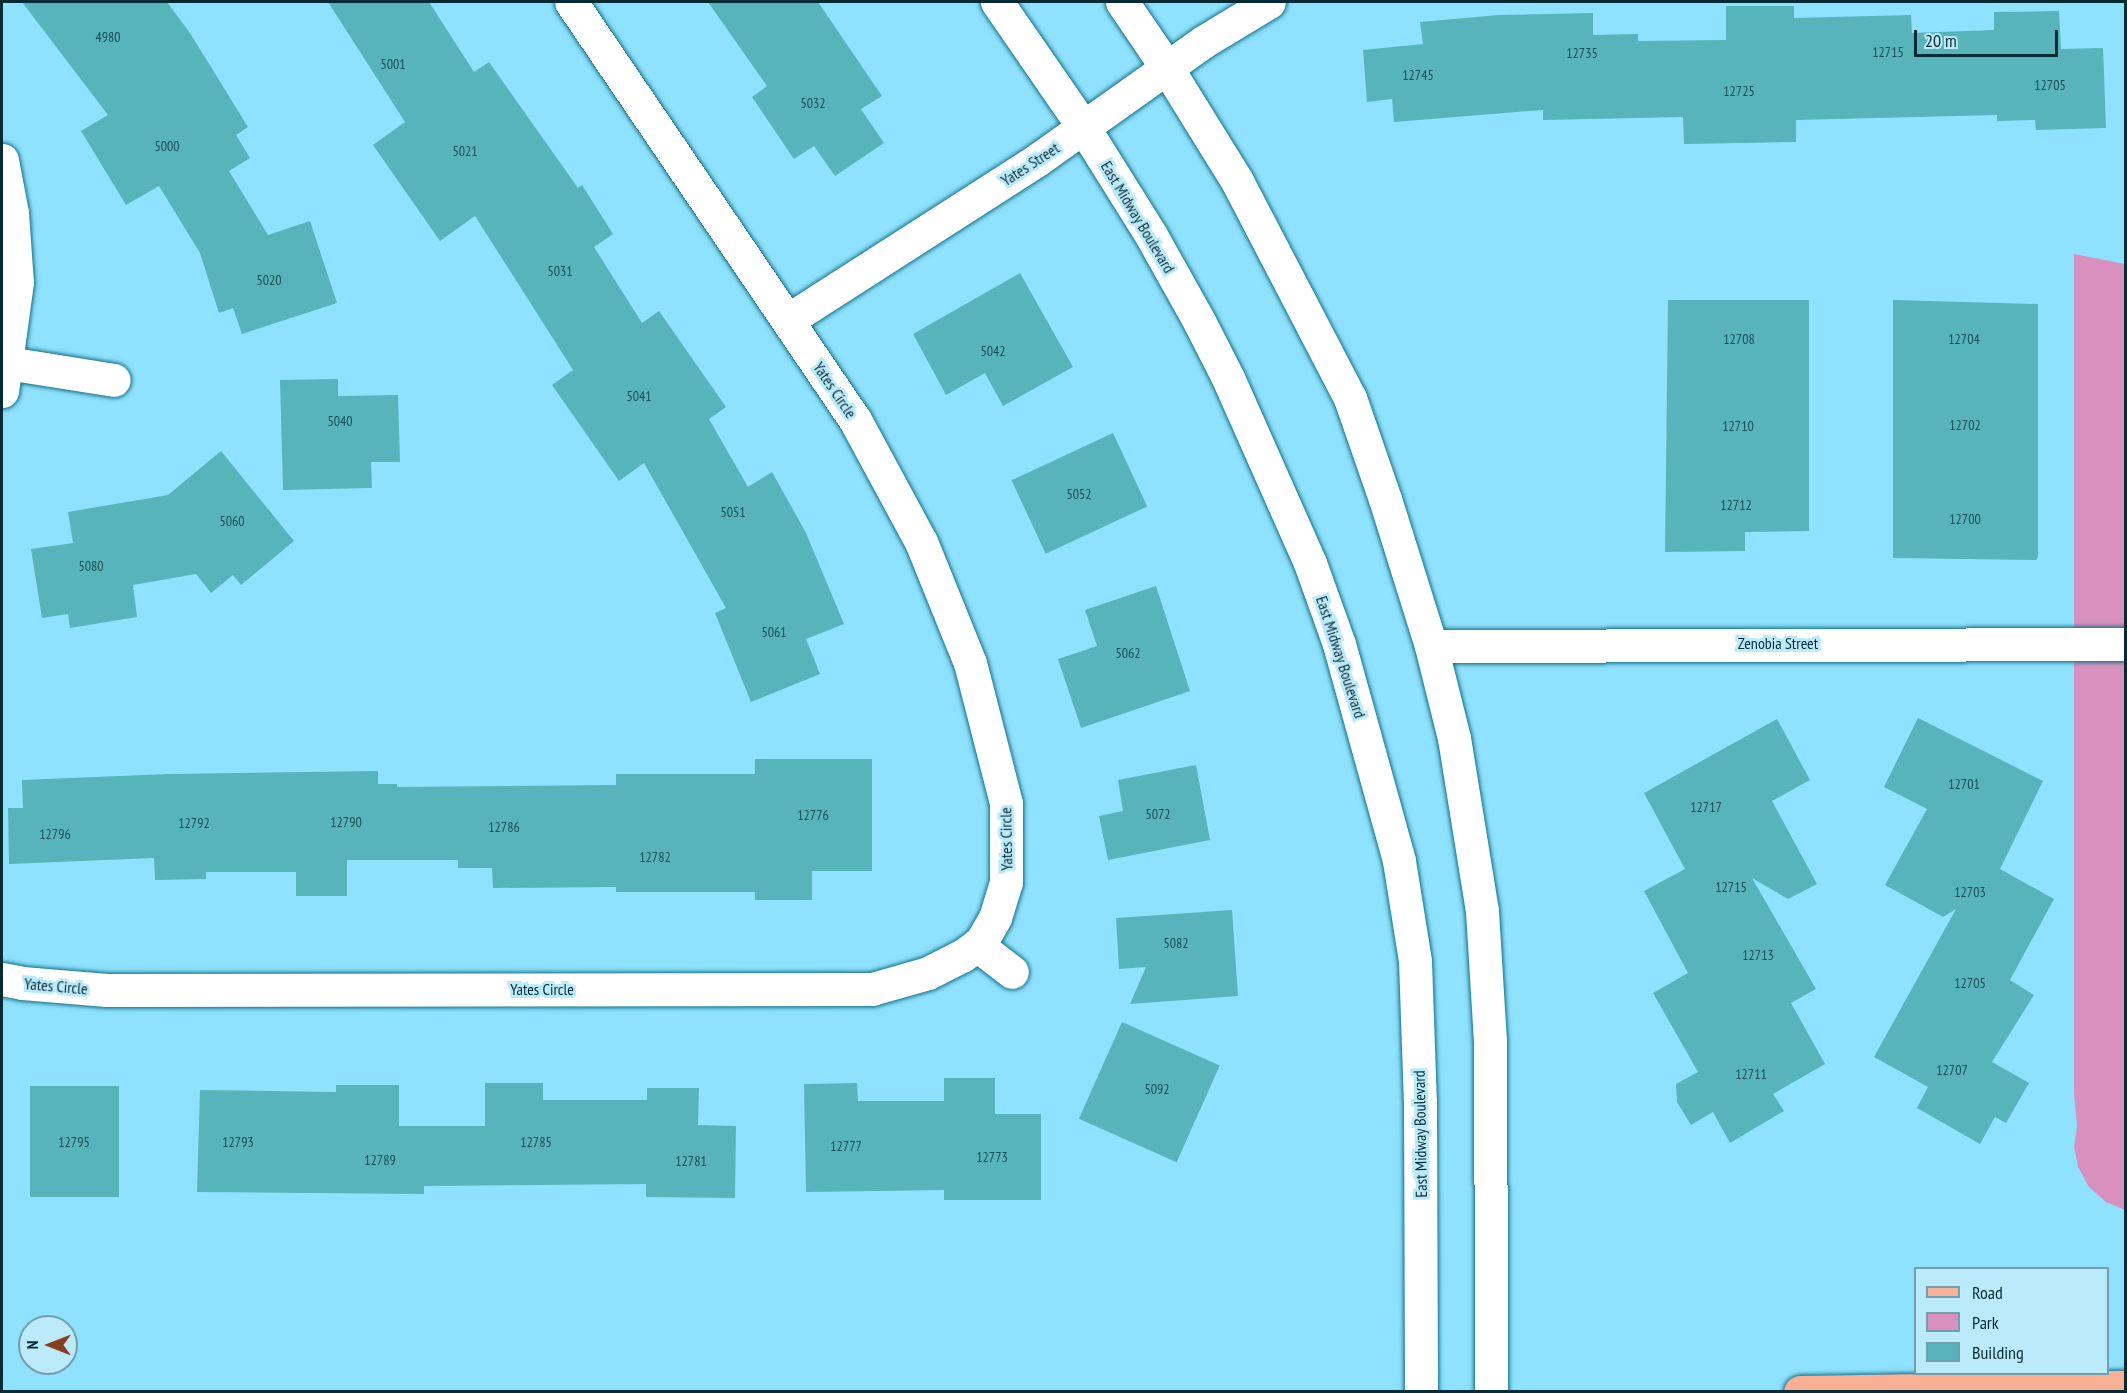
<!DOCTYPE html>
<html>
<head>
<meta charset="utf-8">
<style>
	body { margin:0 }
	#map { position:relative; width:2127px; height:1393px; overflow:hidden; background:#8fe2fd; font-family:"PT Sans Narrow",sans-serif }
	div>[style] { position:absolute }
	.green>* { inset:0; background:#d891bf }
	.building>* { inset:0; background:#57b4ba; transform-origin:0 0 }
	.roads { filter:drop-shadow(0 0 2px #117189) drop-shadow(0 0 2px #117189) }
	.street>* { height:33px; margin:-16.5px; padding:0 16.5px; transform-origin:16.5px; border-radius:16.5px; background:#fff }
	.secondary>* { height:33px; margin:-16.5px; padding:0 16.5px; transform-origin:16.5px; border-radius:16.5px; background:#fff }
	.primary>* { height:33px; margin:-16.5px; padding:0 16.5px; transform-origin:16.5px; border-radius:16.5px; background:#fab095 }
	span { translate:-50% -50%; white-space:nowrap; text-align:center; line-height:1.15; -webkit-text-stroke:6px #bbeafa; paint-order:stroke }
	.number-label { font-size:14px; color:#1a4d56 }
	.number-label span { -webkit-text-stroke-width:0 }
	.street-label { font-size:16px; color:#062b35 }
	.frame { position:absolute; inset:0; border:3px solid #062b35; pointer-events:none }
	.legend { position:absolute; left:1914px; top:1267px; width:195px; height:108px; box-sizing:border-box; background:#bbeafa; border:2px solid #739eab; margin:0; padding:8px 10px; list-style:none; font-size:18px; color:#062b35 }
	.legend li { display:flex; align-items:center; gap:12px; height:30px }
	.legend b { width:30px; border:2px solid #739eab }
	.north { position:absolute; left:18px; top:1315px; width:60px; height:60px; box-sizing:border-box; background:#bbeafa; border:2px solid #739eab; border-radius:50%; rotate:270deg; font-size:16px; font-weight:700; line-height:24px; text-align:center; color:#062b35 }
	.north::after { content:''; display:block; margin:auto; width:21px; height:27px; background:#873e22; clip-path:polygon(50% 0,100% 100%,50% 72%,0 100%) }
	.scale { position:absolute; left:1914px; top:30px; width:144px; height:27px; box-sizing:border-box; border:3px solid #062b35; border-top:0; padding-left:8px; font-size:18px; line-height:21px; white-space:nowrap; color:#062b35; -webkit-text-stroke:4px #bbeafa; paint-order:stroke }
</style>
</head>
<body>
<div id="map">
	<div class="green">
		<i style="clip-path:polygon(2074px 254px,2125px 264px,2125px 1210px,2106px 1202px,2089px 1187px,2078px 1167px,2074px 1147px,2077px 1126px,2074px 1093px)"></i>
	</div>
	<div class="building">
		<i style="clip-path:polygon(22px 2px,167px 2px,190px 33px,248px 127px,236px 135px,250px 158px,229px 171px,268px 235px,310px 221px,337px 303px,242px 334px,233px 308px,219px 313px,200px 253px,159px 186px,126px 205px,81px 131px,108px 115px)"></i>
		<i style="clip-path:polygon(328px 2px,429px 2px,474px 72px,489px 62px,578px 188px,582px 185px,613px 234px,594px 247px,642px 323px,659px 311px,726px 407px,709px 419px,748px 487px,772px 472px,806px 533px,844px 624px,806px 639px,820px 674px,751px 702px,715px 613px,726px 608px,644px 463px,619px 481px,552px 385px,573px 370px,475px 216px,440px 241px,373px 145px,405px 122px)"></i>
		<i style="clip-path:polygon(708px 2px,818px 2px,882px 96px,861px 109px,884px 143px,835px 176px,814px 146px,794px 159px,752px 97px,767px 86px)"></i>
		<i style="clip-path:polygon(1726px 6px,1794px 6px,1794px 18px,1911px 15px,1912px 33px,1994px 30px,1994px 12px,2059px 11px,2061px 49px,2103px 48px,2106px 128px,2036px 130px,2035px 120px,1997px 121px,1997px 115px,1796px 120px,1796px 142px,1684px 144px,1683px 117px,1543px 120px,1543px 110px,1394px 122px,1392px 99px,1367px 102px,1363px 50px,1423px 44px,1420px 22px,1499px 15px,1593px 13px,1593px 35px,1638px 34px,1638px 41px,1726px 40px)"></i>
		<i style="clip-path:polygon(1020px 273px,1073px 367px,1003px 406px,985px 373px,946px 395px,913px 334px)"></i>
		<i style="clip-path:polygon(1668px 300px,1809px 300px,1809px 531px,1745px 532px,1745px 551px,1665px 552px)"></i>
		<i style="clip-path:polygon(1893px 300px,2038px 304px,2038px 557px,2036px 560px,1893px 558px)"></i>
		<i style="clip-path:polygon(338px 379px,338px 396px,398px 395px,400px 462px,371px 462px,372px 488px,283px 490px,280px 380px)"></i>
		<i style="left:1113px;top:433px;width:81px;height:112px;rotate:65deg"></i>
		<i style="clip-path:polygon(221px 451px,294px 541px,241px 585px,233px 575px,211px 593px,196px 574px,133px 585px,137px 617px,70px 628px,68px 614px,42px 618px,31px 549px,73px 543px,68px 512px,168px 495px)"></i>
		<i style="clip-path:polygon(1156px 586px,1190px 691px,1081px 728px,1058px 659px,1097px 646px,1085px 610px)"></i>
		<i style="clip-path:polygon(1918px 718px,2043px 781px,2000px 869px,2054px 899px,2010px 980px,2034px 995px,1992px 1062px,2029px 1083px,2006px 1123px,1995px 1117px,1980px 1144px,1917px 1108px,1928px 1087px,1874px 1057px,1956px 909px,1943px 917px,1885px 885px,1927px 809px,1884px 787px)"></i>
		<i style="clip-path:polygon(1777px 719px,1810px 780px,1772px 801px,1817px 884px,1788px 899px,1752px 878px,1816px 989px,1791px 1003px,1825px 1064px,1773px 1094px,1784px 1111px,1730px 1143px,1713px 1112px,1691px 1125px,1677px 1102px,1676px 1084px,1698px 1072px,1653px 993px,1688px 973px,1644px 891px,1685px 869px,1644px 793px)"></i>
		<i style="clip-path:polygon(755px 759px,872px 759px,872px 871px,812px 871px,812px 900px,755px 900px,755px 892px,616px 892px,616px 887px,493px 888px,492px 868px,458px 868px,458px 860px,347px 860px,347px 896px,296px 896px,296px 872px,206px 872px,206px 879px,155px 880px,154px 858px,9px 864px,8px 808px,23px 808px,22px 780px,168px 774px,378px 771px,378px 784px,397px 784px,397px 787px,616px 785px,616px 774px,755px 774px)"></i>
		<i style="clip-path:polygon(1196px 765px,1210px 840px,1108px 860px,1099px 816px,1123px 811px,1118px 780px)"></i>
		<i style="clip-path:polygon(1232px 910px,1238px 996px,1130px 1004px,1146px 967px,1119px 969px,1116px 918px)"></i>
		<i style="left:1122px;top:1022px;width:107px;height:106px;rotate:24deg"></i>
		<i style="clip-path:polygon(944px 1078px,995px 1078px,995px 1114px,1041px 1114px,1041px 1200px,944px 1200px,944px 1190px,806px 1192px,804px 1084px,857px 1083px,858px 1101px,944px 1101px)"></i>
		<i style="clip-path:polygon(485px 1083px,543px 1083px,543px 1100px,647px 1100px,647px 1088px,699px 1088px,698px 1125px,736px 1126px,735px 1198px,646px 1197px,646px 1184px,424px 1186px,424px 1194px,197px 1192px,200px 1090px,336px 1092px,336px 1085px,399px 1085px,399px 1126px,485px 1126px)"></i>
		<i style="left:30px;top:1086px;width:89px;height:111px"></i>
	</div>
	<div class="roads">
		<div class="street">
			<i style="left:2px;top:160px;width:54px;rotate:79.3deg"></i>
			<i style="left:12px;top:213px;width:69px;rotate:85.9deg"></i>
			<i style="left:17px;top:282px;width:110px;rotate:97.8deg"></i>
			<i style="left:788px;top:320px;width:296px;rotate:-32.7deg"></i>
			<i style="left:1037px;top:160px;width:204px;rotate:-35.4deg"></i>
			<i style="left:1203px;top:42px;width:77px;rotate:-31.2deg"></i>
			<i style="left:7px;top:363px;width:108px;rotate:9deg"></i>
			<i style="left:1431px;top:646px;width:695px;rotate:-0.16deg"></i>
			<i style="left:977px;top:945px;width:44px;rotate:37.6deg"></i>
			<i style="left:2px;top:979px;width:20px;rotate:11deg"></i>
			<i style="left:22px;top:983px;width:85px;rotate:4.7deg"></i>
			<i style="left:107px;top:990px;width:765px;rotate:-0.07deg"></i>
			<i style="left:872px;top:989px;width:58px;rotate:-15.9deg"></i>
			<i style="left:928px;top:973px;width:38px;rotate:-27deg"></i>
			<i style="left:962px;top:956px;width:24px;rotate:-36deg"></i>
			<i style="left:981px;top:942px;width:28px;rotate:-60deg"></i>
			<i style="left:995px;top:918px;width:38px;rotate:-73deg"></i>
			<i style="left:1006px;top:882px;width:79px;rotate:-90deg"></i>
			<i style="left:1006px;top:803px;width:145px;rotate:-104.4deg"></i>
			<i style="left:970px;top:663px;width:131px;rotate:-112deg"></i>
			<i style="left:921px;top:542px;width:139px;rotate:-118.4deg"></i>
			<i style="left:855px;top:420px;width:505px;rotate:-124.19deg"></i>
		</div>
		<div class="secondary">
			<i style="left:997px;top:2px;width:153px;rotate:55.4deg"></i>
			<i style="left:1084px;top:128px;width:128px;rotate:58deg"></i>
			<i style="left:1152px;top:237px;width:98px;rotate:60.8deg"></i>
			<i style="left:1200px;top:323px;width:62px;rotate:63deg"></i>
			<i style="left:1228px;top:378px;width:202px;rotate:66.1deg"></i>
			<i style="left:1310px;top:563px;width:86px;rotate:70.3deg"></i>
			<i style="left:1339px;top:644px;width:225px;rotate:74.5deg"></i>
			<i style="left:1399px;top:861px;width:101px;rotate:80.9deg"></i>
			<i style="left:1415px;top:961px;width:140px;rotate:88deg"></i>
			<i style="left:1420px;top:1101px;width:291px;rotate:89.8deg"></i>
			<i style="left:1122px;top:2px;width:80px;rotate:55.7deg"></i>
			<i style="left:1167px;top:68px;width:133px;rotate:58.2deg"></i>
			<i style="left:1237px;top:181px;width:245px;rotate:62.5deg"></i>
			<i style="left:1350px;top:398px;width:107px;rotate:70.9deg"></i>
			<i style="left:1385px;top:499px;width:154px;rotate:72.6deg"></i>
			<i style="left:1431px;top:646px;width:95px;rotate:76deg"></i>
			<i style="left:1454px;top:738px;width:175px;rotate:80.8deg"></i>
			<i style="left:1482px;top:911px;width:129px;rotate:86.5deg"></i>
			<i style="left:1490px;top:1040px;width:352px;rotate:89.8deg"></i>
		</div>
		<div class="primary">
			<i style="left:1800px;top:1392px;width:326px;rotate:-0.9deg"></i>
		</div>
	</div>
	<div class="number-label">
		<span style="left:108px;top:37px">4980</span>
		<span style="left:1888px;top:52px">12715</span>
		<span style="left:1582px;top:53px">12735</span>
		<span style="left:393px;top:64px">5001</span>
		<span style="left:1418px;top:75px">12745</span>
		<span style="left:2050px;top:85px">12705</span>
		<span style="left:1739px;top:91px">12725</span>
		<span style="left:813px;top:103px">5032</span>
		<span style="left:167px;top:146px">5000</span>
		<span style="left:465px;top:151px">5021</span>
		<span style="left:560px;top:271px">5031</span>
		<span style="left:269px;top:280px">5020</span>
		<span style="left:1739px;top:339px">12708</span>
		<span style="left:1964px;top:339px">12704</span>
		<span style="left:993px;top:351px">5042</span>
		<span style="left:639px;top:396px">5041</span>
		<span style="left:340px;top:421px">5040</span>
		<span style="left:1965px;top:425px">12702</span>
		<span style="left:1738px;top:426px">12710</span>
		<span style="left:1079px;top:494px">5052</span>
		<span style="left:1736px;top:505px">12712</span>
		<span style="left:733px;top:512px">5051</span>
		<span style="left:1965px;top:519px">12700</span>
		<span style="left:232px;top:521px">5060</span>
		<span style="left:91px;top:566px">5080</span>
		<span style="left:774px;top:632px">5061</span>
		<span style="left:1128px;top:653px">5062</span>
		<span style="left:1964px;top:784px">12701</span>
		<span style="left:1706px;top:807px">12717</span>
		<span style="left:1158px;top:814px">5072</span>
		<span style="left:813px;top:815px">12776</span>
		<span style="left:346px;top:822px">12790</span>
		<span style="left:194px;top:823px">12792</span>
		<span style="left:504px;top:827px">12786</span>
		<span style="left:55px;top:834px">12796</span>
		<span style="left:655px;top:857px">12782</span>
		<span style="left:1731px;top:887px">12715</span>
		<span style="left:1970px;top:892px">12703</span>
		<span style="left:1176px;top:943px">5082</span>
		<span style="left:1758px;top:955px">12713</span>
		<span style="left:1970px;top:983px">12705</span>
		<span style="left:1952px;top:1070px">12707</span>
		<span style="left:1751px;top:1074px">12711</span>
		<span style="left:1157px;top:1089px">5092</span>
		<span style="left:74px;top:1142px">12795</span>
		<span style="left:238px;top:1142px">12793</span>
		<span style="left:536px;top:1142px">12785</span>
		<span style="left:846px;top:1146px">12777</span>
		<span style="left:992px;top:1157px">12773</span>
		<span style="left:380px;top:1160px">12789</span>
		<span style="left:691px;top:1161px">12781</span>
	</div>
	<div class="street-label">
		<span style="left:1030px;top:164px;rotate:-33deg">Yates Street</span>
		<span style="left:1138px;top:217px;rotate:59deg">East Midway Boulevard</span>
		<span style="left:835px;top:390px;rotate:56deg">Yates Circle</span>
		<span style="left:1778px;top:643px">Zenobia Street</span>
		<span style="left:1341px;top:657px;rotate:72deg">East Midway Boulevard</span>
		<span style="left:1006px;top:839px;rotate:-91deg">Yates Circle</span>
		<span style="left:56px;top:986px;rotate:5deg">Yates Circle</span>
		<span style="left:542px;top:989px">Yates Circle</span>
		<span style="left:1420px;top:1134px;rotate:-91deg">East Midway Boulevard</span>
	</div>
	<div class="frame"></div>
	<ul class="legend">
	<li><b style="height:8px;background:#fab095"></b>Road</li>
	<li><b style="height:16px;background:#d891bf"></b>Park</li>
	<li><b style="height:16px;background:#57b4ba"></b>Building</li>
	</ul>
	<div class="north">N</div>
	<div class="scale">20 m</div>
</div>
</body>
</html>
